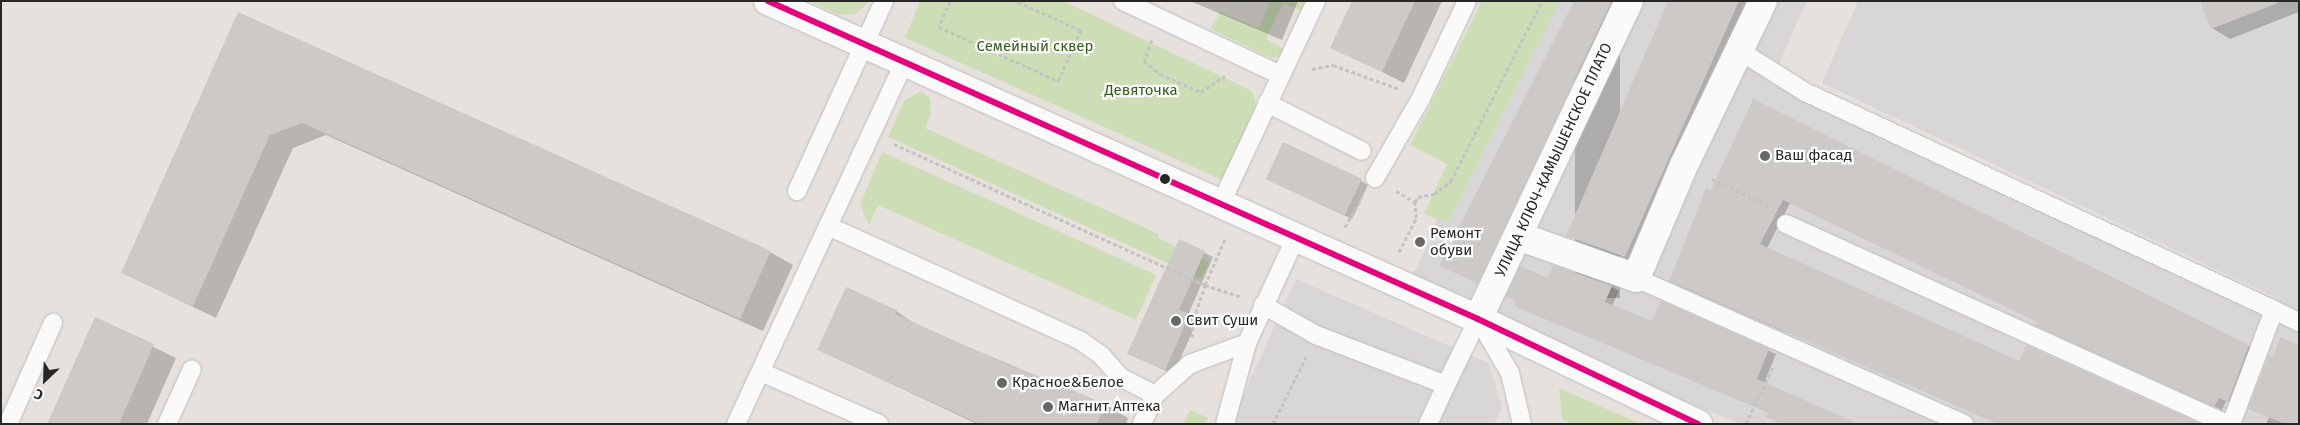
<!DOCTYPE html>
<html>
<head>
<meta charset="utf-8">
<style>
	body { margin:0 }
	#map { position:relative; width:2300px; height:425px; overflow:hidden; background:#e6e1dc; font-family:"Fira Sans",sans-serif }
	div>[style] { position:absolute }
	.industrial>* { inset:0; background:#d9d6d8 }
	.green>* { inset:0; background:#cddeb7 }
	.shadow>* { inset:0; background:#0003; transform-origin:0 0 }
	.building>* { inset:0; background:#ccc9c6; transform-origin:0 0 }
	.path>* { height:3px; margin-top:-1.5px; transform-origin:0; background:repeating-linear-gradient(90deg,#c4c3c3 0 4px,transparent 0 6.5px) }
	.roads { filter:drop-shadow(0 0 1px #bfbebd) drop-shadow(0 0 1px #bfbebd) }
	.service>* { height:18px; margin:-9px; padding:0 9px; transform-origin:9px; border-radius:9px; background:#fbfafa }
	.minor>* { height:28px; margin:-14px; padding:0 14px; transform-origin:14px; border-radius:14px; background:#fbfafa }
	.tertiary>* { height:28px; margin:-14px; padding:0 14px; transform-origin:14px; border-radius:14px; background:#fbfafa }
	.bus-1>* { height:6px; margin:-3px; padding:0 3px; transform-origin:3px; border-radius:3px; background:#e5007d }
	.dots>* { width:14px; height:14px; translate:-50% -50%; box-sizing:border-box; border:2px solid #fff; border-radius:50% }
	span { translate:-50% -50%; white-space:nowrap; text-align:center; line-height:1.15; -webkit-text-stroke:4.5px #fff; paint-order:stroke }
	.park-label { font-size:15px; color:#335d1d }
	.poi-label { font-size:15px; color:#272727 }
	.left { translate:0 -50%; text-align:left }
	.street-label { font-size:15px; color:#272727 }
	.frame { position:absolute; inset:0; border:2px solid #272727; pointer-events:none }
	.north { position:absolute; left:20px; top:355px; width:50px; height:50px; -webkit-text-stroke:4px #fff; paint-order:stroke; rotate:204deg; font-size:14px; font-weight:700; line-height:20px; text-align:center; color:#272727 }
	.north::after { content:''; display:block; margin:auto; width:18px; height:22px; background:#272727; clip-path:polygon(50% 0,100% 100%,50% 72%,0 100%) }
</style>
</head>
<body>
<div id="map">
	<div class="industrial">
		<i style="clip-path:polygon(1544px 1px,1807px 1px,1770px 83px,2274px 310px,2279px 299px,1822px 83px,1858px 1px,2299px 1px,2299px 424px,1740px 424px,1404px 286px,1418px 265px,1434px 231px,1444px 195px)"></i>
		<i style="clip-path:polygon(1296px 279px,1488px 363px,1502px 406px,1494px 424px,1241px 424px,1232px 420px)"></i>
	</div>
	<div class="green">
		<i style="clip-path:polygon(810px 1px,870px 1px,855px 14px,839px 15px)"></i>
		<i style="clip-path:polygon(920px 1px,1063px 1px,1246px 88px,1253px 93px,1256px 105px,1225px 181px,905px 38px)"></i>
		<i style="clip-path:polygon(1270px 1px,1305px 1px,1301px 11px,1283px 3px,1266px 39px,1284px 49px,1280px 56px,1271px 58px,1211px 29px,1220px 12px,1259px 28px)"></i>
		<i style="clip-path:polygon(1482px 1px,1560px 1px,1448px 223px,1424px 214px,1447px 164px,1410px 145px)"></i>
		<i style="clip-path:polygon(921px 91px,930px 98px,931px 114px,925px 128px,1159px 234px,1158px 238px,1209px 262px,1201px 278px,888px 137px,904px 101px)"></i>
		<i style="clip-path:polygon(882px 152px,1156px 275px,1136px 320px,878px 205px,869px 225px,860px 205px)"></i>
		<i style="clip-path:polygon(1559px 388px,1641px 424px,1573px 424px,1562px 419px)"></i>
		<i style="clip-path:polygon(1190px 410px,1208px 418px,1205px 424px,1183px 424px)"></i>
	</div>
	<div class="shadow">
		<i style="clip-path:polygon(1190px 1px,1298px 1px,1282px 40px)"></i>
		<i style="clip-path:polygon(1353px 1px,1442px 1px,1404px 83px,1332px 47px)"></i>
		<i style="left:1575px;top:1px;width:45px;height:297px"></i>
		<i style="clip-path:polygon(1669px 1px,1747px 1px,1632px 261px,1567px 236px)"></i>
		<i style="clip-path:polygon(2202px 1px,2299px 1px,2299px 12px,2230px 39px,2212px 28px)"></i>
		<i style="clip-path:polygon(239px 14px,770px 252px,793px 265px,763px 331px,326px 135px,293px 148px,216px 318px,123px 273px)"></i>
		<i style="clip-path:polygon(1754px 100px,2256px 350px,2235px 405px,2226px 401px,2222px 410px,2044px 329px,2039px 322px,1790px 203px,1767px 248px,2020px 363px,1786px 330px,1785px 332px,1677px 285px,1712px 192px)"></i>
		<i style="clip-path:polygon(1361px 181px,1368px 185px,1352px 219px,1275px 182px)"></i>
		<i style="clip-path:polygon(1179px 241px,1213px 257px,1188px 315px,1198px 320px,1173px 374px,1137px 358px)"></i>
		<i style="clip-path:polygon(1554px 267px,1612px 287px,1619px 291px,1612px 306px,1653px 323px,1661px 302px,1776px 354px,1764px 383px,1770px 413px,1516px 306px,1549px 280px)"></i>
		<i style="clip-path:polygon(896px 311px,918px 326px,1106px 405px,1128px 418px,1126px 424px,977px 424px,819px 350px)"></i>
		<i style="clip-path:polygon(96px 319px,176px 358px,147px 424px,48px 424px)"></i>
		<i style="clip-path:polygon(2273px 358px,2299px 424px,2266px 424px,2269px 417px,2249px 409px)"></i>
	</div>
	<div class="building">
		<i style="clip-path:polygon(1352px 1px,1415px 1px,1382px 72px,1330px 48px)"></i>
		<i style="clip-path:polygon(1574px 1px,1612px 1px,1478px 283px,1439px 266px)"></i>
		<i style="clip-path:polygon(1668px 1px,1739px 1px,1625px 257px,1566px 236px)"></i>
		<i style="clip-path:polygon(2200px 1px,2278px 1px,2278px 3px,2211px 29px)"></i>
		<i style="clip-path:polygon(238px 12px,771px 251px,740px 319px,302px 123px,270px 135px,193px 306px,121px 273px)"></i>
		<i style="clip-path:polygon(1753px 99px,2249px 345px,2228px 402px,2219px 398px,2214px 407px,2035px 326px,2037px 322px,1783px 200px,1760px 244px,2019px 361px,2026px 345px,2200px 424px,1998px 424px,1669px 281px,1706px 188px,1711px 190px)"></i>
		<i style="left:1283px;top:142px;width:87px;height:41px;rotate:25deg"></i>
		<i style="clip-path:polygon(1179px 239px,1205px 251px,1179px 310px,1190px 314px,1165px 370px,1127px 354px)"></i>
		<i style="clip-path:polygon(1553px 265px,1612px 286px,1605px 302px,1652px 321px,1661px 301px,1769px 349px,1757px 379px,1858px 424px,1781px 424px,1766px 417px,1768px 412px,1514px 306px,1516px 301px,1506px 296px,1520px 266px,1548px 278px)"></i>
		<i style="clip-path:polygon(846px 287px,897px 310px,895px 314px,1002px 362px,1106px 404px,1097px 424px,980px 424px,817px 350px)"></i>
		<i style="clip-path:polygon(95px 317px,154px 344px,119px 424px,47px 424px)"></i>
		<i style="clip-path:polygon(2280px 337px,2299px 345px,2299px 424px,2285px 424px,2248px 409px,2269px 355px,2273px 357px)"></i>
	</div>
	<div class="path">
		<i style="left:950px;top:1px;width:28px;rotate:113deg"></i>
		<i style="left:939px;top:27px;width:131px;rotate:24.4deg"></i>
		<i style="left:1058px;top:81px;width:56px;rotate:-65.7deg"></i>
		<i style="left:1081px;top:30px;width:72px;rotate:-156.3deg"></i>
		<i style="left:1152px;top:40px;width:22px;rotate:111deg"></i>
		<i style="left:1144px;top:61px;width:21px;rotate:39deg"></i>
		<i style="left:1160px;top:74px;width:45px;rotate:23.7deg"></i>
		<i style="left:1201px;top:92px;width:29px;rotate:-34deg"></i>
		<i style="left:1312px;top:69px;width:21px;rotate:-11deg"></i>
		<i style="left:1333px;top:65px;width:70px;rotate:20deg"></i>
		<i style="left:894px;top:144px;width:341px;rotate:24.4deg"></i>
		<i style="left:1205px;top:285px;width:38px;rotate:18deg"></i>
		<i style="left:1712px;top:179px;width:63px;rotate:25.3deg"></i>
		<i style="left:1396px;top:191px;width:22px;rotate:30deg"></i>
		<i style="left:1345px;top:227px;width:34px;rotate:-60deg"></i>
		<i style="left:1399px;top:252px;width:38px;rotate:-63deg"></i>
		<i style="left:1416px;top:218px;width:16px;rotate:-94deg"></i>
		<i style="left:1415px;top:202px;width:6px;rotate:-59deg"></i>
		<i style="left:1418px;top:197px;width:16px;rotate:-11deg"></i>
		<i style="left:1434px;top:194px;width:21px;rotate:-37deg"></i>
		<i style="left:1451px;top:181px;width:202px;rotate:-63.2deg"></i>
		<i style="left:1192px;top:337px;width:18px;rotate:-84deg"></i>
		<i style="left:1194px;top:319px;width:36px;rotate:-72deg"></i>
		<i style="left:1205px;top:285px;width:50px;rotate:-66.5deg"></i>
		<i style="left:1273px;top:424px;width:75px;rotate:-63.8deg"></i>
		<i style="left:1746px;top:424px;width:64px;rotate:-65deg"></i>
	</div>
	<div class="roads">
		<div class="service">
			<i style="left:1123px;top:1px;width:174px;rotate:25.2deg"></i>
			<i style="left:1740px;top:51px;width:77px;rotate:32.2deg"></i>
			<i style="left:1805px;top:92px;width:517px;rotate:24.93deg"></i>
			<i style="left:2274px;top:310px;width:122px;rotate:110.7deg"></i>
			<i style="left:905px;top:61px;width:182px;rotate:115deg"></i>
			<i style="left:828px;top:226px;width:278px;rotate:24.4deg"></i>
			<i style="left:1081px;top:341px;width:24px;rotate:35deg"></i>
			<i style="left:1101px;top:355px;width:29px;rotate:49deg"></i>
			<i style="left:1120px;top:377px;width:39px;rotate:27deg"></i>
			<i style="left:1267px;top:103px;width:106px;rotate:26.8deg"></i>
			<i style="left:1375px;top:178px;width:92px;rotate:-60.1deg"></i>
			<i style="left:1421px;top:98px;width:107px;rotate:-64.6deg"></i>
			<i style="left:797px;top:191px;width:209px;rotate:-65.4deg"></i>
			<i style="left:1221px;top:203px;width:223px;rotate:-64.8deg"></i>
			<i style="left:1786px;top:224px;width:483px;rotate:24.4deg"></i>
			<i style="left:1636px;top:278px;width:359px;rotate:24deg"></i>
			<i style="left:1263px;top:305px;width:61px;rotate:29.5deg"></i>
			<i style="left:1316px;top:335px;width:139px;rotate:21deg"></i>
			<i style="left:1446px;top:385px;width:73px;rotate:-64.1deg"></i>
			<i style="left:2274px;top:310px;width:28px;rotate:26deg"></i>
			<i style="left:1479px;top:320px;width:61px;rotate:59.7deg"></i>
			<i style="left:1510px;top:373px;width:52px;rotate:76.8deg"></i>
			<i style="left:761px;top:372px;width:129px;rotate:23.8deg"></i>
			<i style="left:8px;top:424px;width:111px;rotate:-66deg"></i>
			<i style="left:167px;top:424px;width:60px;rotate:-65.6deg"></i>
			<i style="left:736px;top:424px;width:218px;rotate:-65.1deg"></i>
			<i style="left:1142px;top:424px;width:32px;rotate:-66deg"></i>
			<i style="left:1155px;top:395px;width:47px;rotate:-41.5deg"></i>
			<i style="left:1190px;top:364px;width:61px;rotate:-20.2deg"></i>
			<i style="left:1247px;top:343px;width:117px;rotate:-65.2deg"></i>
			<i style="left:1225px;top:424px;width:84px;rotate:-74.8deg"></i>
			<i style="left:1428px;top:424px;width:43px;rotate:-65.2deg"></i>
		</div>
		<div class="minor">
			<i style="left:1518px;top:236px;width:125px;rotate:19.6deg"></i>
			<i style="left:1636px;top:278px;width:123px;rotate:-67deg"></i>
			<i style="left:1684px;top:165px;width:182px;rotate:-64.3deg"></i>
			<i style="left:1478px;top:319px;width:352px;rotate:-64.6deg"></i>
		</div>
		<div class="tertiary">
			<i style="left:768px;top:1px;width:778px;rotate:24.13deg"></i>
			<i style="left:1478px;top:319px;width:244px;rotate:25.5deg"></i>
		</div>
	</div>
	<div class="bus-1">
		<i style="left:768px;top:1px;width:778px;rotate:24.13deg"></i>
		<i style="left:1478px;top:319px;width:244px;rotate:25.5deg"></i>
	</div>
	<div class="dots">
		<i style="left:1765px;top:156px;background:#6a6866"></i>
		<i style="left:1165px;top:179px;background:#272727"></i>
		<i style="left:1420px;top:242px;background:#6a6866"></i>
		<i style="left:1176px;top:321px;background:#6a6866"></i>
		<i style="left:1002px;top:383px;background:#6a6866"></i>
		<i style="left:1048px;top:407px;background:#6a6866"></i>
	</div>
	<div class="park-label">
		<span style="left:1035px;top:47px">Семейный сквер</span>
		<span style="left:1141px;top:91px">Девяточка</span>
	</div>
	<div class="poi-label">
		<span class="left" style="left:1775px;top:156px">Ваш фасад</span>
		<span class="left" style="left:1430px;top:242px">Ремонт<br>обуви</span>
		<span class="left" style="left:1186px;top:321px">Свит Суши</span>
		<span class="left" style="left:1012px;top:383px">Красное&amp;Белое</span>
		<span class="left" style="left:1058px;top:407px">Магнит Аптека</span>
	</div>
	<div class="street-label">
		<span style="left:1554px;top:160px;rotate:-65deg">УЛИЦА КЛЮЧ-КАМЫШЕНСКОЕ ПЛАТО</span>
	</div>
	<div class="frame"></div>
	<div class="north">С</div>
</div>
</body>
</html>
